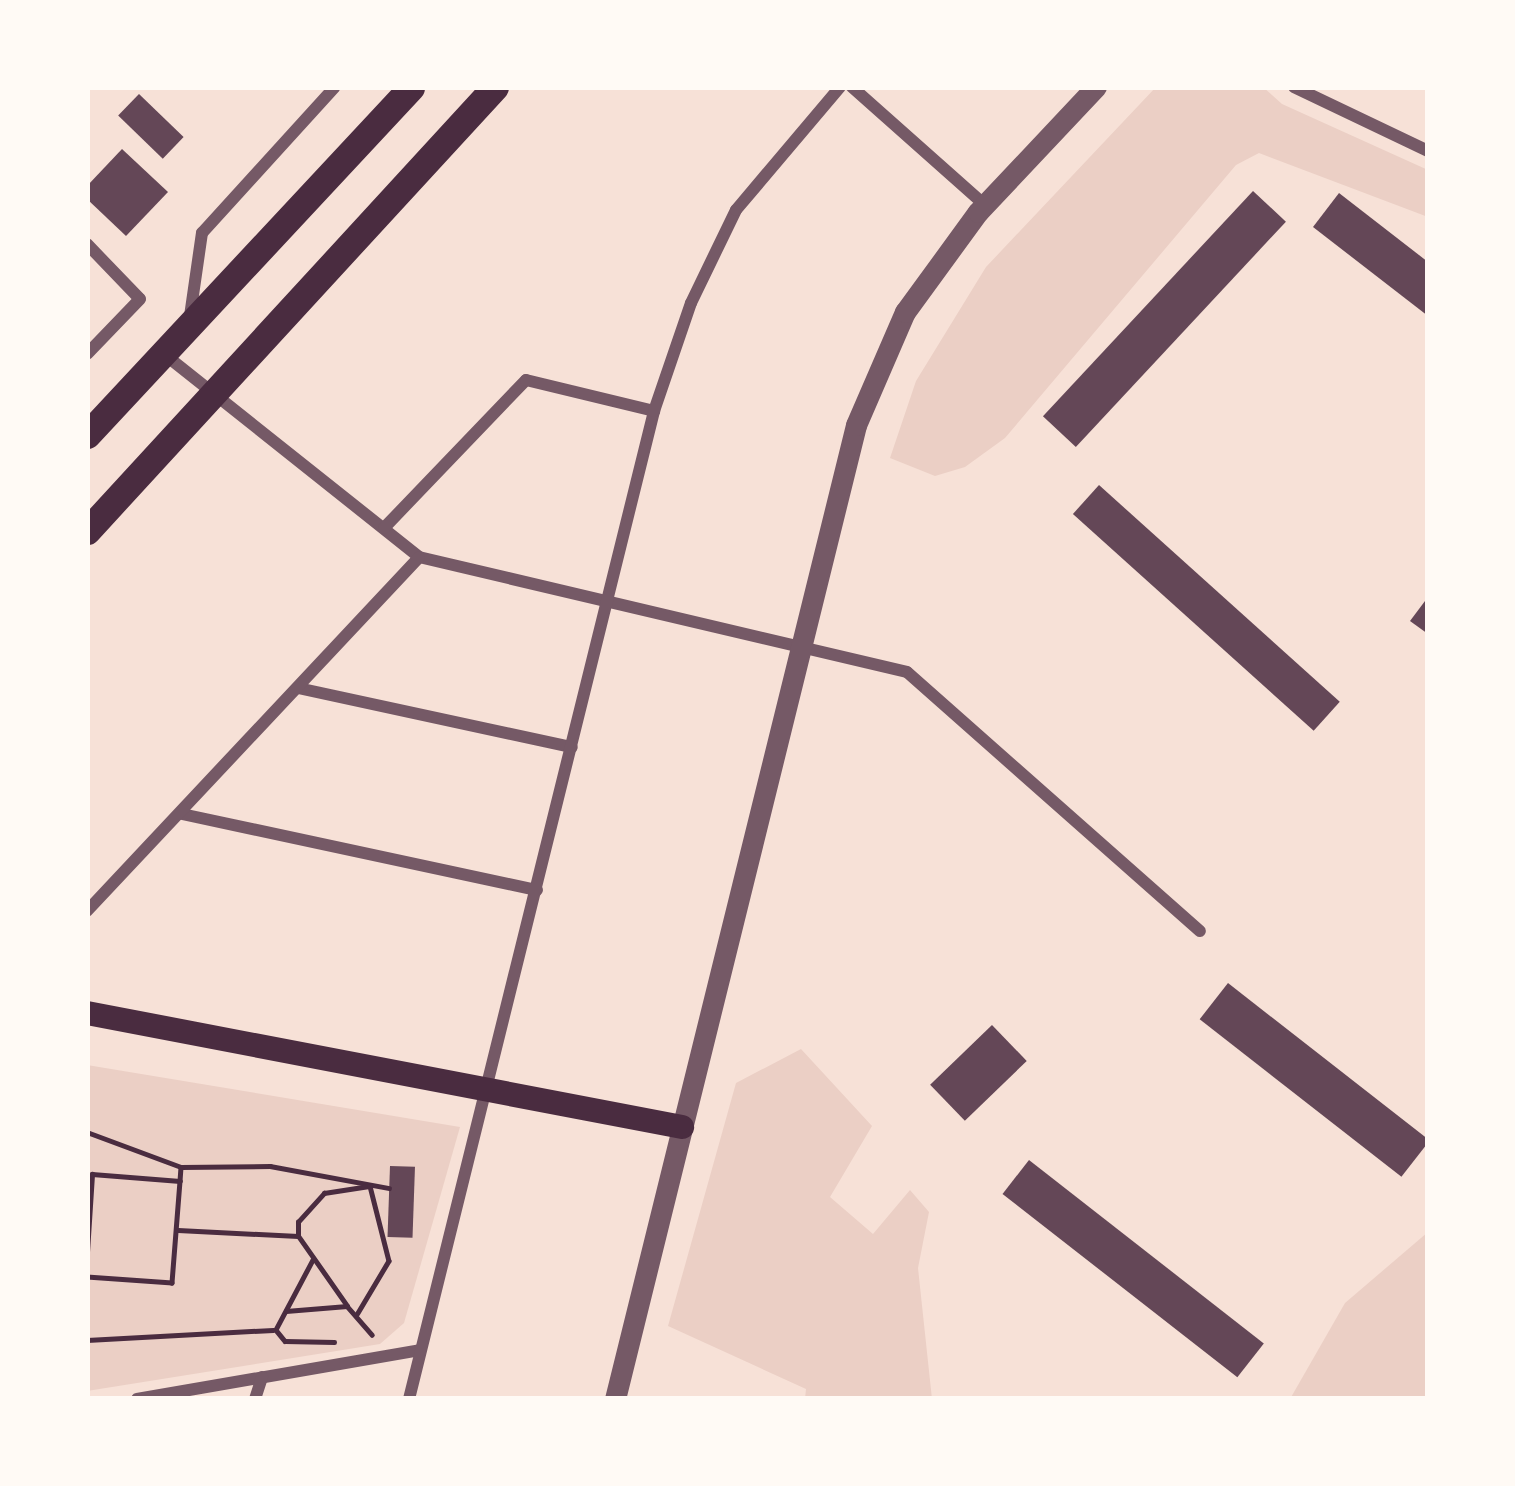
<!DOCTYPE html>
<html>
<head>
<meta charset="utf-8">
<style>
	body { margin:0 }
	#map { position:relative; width:1515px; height:1486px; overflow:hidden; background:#f7e1d7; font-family:"Alegreya Sans",sans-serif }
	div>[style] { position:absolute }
	.green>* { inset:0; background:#ebcfc5 }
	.building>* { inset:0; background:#644757; transform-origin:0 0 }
	.path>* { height:4.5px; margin:-2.25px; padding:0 2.25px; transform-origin:2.25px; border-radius:2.25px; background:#4a2c40 }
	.minor>* { height:12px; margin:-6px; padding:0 6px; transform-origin:6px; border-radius:6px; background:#755966 }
	.tertiary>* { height:21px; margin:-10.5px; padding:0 10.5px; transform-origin:10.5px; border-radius:10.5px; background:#755966 }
	.secondary>* { height:24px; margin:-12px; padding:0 12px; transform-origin:12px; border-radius:12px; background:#4a2c40 }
	.primary>* { height:27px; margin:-13.5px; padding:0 13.5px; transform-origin:13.5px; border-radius:13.5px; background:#4a2c40 }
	span { translate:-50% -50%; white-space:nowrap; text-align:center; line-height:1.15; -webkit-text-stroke:10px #fffaf5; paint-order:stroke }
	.frame { position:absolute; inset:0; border:90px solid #fffaf5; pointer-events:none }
</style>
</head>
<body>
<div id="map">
	<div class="green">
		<i style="clip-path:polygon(1156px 87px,1263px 87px,1282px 104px,1428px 170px,1428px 217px,1259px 153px,1236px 165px,1005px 438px,965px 467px,935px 476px,890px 458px,916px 381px,986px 267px)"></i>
		<i style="clip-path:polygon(801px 1049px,872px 1126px,830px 1197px,873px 1234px,910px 1190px,929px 1212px,918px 1268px,932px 1399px,805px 1399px,806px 1389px,668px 1326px,736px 1083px)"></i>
		<i style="clip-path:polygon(87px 1065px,460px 1127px,404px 1323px,380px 1344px,87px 1391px)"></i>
		<i style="clip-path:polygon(1428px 1232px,1428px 1399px,1290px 1399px,1345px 1303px)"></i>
	</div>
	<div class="building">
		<i style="left:139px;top:94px;width:62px;height:30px;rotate:44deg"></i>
		<i style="clip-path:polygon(122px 149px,168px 192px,126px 236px,87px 199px,87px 186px)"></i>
		<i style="left:1253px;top:191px;width:45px;height:308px;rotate:43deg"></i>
		<i style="clip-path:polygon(1339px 193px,1428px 262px,1428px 316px,1313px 227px)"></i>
		<i style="left:1099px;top:485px;width:324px;height:39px;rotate:42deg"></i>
		<i style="clip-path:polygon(1428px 597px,1428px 634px,1410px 621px)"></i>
		<i style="left:1228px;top:983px;width:256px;height:46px;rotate:38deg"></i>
		<i style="left:992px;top:1025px;width:50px;height:86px;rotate:46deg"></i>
		<i style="left:1029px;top:1160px;width:298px;height:43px;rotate:38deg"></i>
		<i style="left:390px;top:1166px;width:25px;height:71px;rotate:2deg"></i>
	</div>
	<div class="path">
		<i style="left:87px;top:1132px;width:100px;rotate:20.4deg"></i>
		<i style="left:181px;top:1167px;width:14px;rotate:94deg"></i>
		<i style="left:181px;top:1167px;width:89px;rotate:-0.6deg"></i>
		<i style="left:270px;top:1166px;width:121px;rotate:10.5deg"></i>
		<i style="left:178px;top:1230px;width:120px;rotate:2.9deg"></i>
		<i style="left:87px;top:1252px;width:78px;rotate:-86.3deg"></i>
		<i style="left:92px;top:1174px;width:88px;rotate:4.5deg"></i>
		<i style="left:180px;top:1181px;width:102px;rotate:94.5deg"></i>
		<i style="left:172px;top:1283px;width:85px;rotate:-176deg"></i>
		<i style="left:313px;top:1260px;width:79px;rotate:117.9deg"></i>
		<i style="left:276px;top:1330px;width:14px;rotate:51deg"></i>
		<i style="left:285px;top:1341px;width:49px;rotate:1.2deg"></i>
		<i style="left:347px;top:1306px;width:85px;rotate:-125deg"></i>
		<i style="left:298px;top:1236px;width:14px;rotate:-90deg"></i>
		<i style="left:298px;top:1222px;width:39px;rotate:-48deg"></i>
		<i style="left:324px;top:1193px;width:47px;rotate:-8.7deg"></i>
		<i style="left:370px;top:1186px;width:77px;rotate:75.8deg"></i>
		<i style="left:389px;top:1261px;width:61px;rotate:120.8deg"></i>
		<i style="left:286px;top:1311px;width:61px;rotate:-4.7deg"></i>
		<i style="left:347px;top:1306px;width:38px;rotate:49deg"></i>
		<i style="left:87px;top:1340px;width:186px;rotate:-3.1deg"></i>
	</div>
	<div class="minor">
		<i style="left:852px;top:87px;width:178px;rotate:41.6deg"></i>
		<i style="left:1294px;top:87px;width:148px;rotate:25.5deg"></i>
		<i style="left:87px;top:244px;width:76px;rotate:46.1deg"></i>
		<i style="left:140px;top:299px;width:76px;rotate:133.9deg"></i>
		<i style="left:190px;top:316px;width:84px;rotate:-81.8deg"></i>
		<i style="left:202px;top:233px;width:197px;rotate:-47.7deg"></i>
		<i style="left:164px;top:354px;width:326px;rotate:38.5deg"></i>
		<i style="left:419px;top:557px;width:501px;rotate:13.26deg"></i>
		<i style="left:907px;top:672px;width:391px;rotate:41.5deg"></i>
		<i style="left:384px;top:528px;width:205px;rotate:-46.2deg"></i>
		<i style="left:526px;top:380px;width:132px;rotate:13.6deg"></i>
		<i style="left:298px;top:688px;width:280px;rotate:12.2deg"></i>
		<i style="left:182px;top:814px;width:363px;rotate:12.1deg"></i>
		<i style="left:87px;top:911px;width:485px;rotate:-46.8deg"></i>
		<i style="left:137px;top:1399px;width:287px;rotate:-9.8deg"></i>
		<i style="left:255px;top:1399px;width:23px;rotate:-72deg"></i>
		<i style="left:409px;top:1399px;width:1018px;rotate:-76.07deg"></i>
		<i style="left:654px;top:411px;width:114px;rotate:-71.1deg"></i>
		<i style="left:691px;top:303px;width:103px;rotate:-64.2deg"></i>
		<i style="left:736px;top:210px;width:161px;rotate:-49.8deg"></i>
	</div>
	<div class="tertiary">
		<i style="left:615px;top:1399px;width:1003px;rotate:-76.1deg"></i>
		<i style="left:856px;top:425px;width:123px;rotate:-66.6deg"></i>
		<i style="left:905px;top:312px;width:124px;rotate:-53.9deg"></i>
		<i style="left:978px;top:212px;width:172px;rotate:-46.7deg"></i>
	</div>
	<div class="secondary">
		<i style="left:87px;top:1013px;width:606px;rotate:10.85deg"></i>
	</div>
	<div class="primary">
		<i style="left:87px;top:435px;width:475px;rotate:-47deg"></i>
		<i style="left:87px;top:531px;width:603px;rotate:-47.42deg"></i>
	</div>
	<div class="frame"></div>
</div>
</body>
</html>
